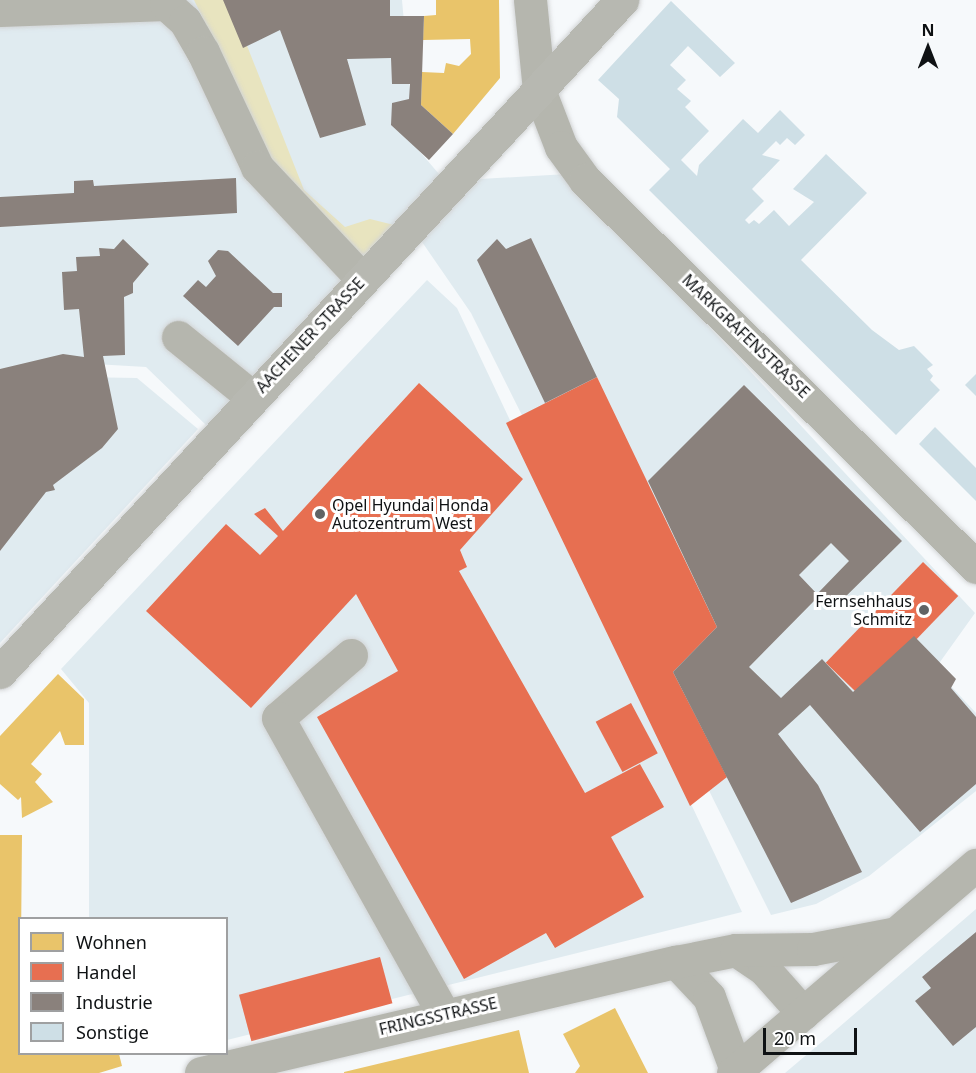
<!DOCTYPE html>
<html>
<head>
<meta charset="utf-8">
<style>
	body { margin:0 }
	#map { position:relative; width:976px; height:1073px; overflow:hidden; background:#f6f9fb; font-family:"Noto Sans",sans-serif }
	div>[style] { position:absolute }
	.built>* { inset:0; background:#e0ebf0 }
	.green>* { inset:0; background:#e8e4bf }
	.homes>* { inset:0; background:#e9c46a }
	.shops>* { inset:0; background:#e76f51; transform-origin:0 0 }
	.industry>* { inset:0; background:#8a817c }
	.building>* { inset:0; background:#cedfe6 }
	.roads { filter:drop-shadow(0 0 2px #d2d4d5) drop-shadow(0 0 2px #d2d4d5) }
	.minor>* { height:33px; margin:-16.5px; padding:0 16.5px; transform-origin:16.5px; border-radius:16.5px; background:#b5b6ae }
	.major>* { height:33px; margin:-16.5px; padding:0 16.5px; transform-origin:16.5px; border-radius:16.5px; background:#b7b8b1 }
	.dots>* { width:16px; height:16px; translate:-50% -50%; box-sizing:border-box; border:3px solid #fff; border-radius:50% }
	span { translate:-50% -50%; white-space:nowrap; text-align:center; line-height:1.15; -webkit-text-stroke:6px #fff; paint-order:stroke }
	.street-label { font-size:16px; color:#0f1214 }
	.poi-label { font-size:16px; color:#0f1214 }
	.left { translate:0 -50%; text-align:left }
	.right { translate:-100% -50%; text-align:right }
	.legend { position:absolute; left:18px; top:917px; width:210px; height:138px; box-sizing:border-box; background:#fff; border:2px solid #9fa0a1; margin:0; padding:8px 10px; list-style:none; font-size:18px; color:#0f1214 }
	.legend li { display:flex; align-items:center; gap:12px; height:30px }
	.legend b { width:30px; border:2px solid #9fa0a1 }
	.north { position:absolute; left:898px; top:18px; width:60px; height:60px; -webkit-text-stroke:4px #fff; paint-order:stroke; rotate:0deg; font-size:16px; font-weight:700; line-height:24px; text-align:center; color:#0f1214 }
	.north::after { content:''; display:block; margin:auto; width:21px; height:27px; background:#0f1214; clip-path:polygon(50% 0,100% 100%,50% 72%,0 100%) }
	.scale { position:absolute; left:763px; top:1028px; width:94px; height:27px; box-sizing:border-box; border:3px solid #0f1214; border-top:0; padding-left:8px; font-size:18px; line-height:21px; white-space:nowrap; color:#0f1214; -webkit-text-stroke:4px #fff; paint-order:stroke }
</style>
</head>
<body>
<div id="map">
	<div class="built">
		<i style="clip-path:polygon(0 0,402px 0,415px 146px,445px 181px,567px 174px,975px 613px,935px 669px,976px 713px,976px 791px,869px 876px,816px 904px,771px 915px,471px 313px,411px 226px,207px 426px,146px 367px,77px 363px,0 381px)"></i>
		<i style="clip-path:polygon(427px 280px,457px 308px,742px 912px,227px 1040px,226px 918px,89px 918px,89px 703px,61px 669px)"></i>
		<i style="clip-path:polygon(78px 377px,137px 378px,198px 429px,0 643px,0 393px)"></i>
		<i style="clip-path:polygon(976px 909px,976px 1073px,785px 1073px,830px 1035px)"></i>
	</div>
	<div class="green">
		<i style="clip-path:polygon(194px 0,229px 0,304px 190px,345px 227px,370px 219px,398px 226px,363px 267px,291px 200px)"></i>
	</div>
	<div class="homes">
		<i style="clip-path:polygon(436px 0,499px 0,500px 78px,453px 134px,421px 105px,422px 72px,444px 73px,446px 63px,459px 66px,471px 54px,470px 39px,423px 40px,424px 16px,436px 15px)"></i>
		<i style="clip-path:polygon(58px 674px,84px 699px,84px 745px,65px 745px,60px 731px,31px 764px,42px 774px,35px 782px,53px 802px,22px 818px,21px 797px,18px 800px,0 784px,0 736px)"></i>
		<i style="clip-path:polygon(0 835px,22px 835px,20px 1054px,119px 1054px,122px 1066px,99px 1073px,0 1073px)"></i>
		<i style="clip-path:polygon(615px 1008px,648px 1073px,575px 1073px,580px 1066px,563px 1034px)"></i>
		<i style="clip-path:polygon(519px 1030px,529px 1073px,344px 1073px,344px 1072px)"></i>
	</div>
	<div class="shops">
		<i style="clip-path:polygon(597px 377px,717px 627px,673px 672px,727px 777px,690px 806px,506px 423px)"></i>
		<i style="clip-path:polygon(419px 383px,523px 479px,460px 550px,467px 567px,459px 571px,585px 793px,640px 764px,664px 807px,611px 837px,644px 897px,555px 948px,546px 933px,464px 979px,317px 717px,398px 671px,356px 594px,251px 708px,146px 611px,226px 524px,260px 555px,278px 536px,254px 514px,265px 508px,283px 531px)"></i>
		<i style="left:923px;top:562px;width:49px;height:140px;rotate:44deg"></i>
		<i style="left:631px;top:703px;width:57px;height:40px;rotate:62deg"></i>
		<i style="left:380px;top:957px;width:48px;height:146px;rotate:75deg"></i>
	</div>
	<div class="industry">
		<i style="clip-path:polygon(223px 0,390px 0,390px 16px,424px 16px,421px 105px,453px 134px,429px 160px,391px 125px,392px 103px,409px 99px,410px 84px,392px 84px,391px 58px,347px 59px,366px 125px,320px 138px,280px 30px,243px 48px)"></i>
		<i style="clip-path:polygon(236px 178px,237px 213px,0 227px,0 197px,74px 193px,74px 181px,93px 180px,94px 186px)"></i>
		<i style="clip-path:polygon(531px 238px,597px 377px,545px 403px,477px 260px,497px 239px,506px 249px)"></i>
		<i style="clip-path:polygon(123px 239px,149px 264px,133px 283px,133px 293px,124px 297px,125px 355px,103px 356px,118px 429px,102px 448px,53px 485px,55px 490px,46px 492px,0 551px,0 369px,63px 354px,84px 357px,79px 309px,64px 310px,62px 272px,77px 271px,76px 257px,100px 256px,99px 248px,114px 249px)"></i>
		<i style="clip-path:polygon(218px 250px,228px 251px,273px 293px,282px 293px,282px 307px,274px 307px,238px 346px,183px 296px,198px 280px,206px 287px,216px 276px,208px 261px)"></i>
		<i style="clip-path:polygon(evenodd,744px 385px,902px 541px,832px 610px,814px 601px,749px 667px,781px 698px,822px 659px,853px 692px,914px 636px,956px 679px,951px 688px,976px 717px,976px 784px,920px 832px,810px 705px,778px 734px,818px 785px,862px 872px,791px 903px,673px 672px,717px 627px,648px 481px,744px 385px,831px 543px,849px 561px,817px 594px,799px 575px,831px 543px)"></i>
		<i style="clip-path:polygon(976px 932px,976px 1027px,953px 1046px,915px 1001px,931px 988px,922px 977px)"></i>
	</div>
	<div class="building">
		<i style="clip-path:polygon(671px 1px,735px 63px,720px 77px,688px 46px,670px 65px,686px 80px,677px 89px,691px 101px,685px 107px,709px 131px,681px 160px,697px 176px,699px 165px,743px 119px,758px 133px,780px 110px,805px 135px,795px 145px,787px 138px,780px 145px,776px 141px,762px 155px,780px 160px,752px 189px,764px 201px,745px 220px,749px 224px,754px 220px,759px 224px,774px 210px,789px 226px,814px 202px,793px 189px,826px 154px,867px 193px,801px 260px,872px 330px,899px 350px,914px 346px,933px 365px,927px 369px,933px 376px,930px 380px,940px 390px,896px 435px,649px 190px,670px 169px,617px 117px,619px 99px,598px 80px)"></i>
		<i style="clip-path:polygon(976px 374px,976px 396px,965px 385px)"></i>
		<i style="clip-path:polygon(935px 427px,976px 468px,976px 501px,919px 444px)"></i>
	</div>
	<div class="roads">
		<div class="minor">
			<i style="left:530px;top:0;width:90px;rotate:84.3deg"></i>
			<i style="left:539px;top:90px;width:61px;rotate:68.9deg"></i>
			<i style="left:561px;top:147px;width:41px;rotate:54deg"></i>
			<i style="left:585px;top:180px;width:550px;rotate:44.71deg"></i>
			<i style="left:0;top:10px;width:166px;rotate:-2.1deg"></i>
			<i style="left:166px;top:4px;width:25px;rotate:42deg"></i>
			<i style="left:185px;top:21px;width:36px;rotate:60deg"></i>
			<i style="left:203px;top:52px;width:127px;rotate:64.8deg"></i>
			<i style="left:257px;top:167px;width:154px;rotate:46.8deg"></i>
			<i style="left:178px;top:337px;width:95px;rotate:39deg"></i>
			<i style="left:351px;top:655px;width:96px;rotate:139.2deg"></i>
			<i style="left:278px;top:718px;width:340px;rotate:60.8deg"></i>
			<i style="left:736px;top:950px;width:34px;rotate:34deg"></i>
			<i style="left:764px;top:969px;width:59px;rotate:48.4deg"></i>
			<i style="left:676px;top:962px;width:48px;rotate:46.7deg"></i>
			<i style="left:709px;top:997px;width:78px;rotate:69.7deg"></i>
			<i style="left:201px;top:1073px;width:488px;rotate:-13.2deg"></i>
			<i style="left:676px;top:962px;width:61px;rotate:-11.3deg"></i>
			<i style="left:736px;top:950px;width:77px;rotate:-0.7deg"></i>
			<i style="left:813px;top:949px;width:80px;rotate:-10.8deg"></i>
			<i style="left:733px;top:1073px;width:320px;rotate:-40.6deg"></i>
		</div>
		<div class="major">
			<i style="left:0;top:672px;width:916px;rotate:-47.21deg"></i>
		</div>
	</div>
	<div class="dots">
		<i style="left:320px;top:514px;background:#606365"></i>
		<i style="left:924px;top:610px;background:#606365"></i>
	</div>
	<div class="street-label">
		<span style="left:310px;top:335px;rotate:-47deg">AACHENER STRASSE</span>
		<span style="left:746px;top:336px;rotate:44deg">MARKGRAFENSTRASSE</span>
		<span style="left:438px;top:1016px;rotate:-13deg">FRINGSSTRASSE</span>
	</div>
	<div class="poi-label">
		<span class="left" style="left:332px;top:514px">Opel Hyundai Honda<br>Autozentrum West</span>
		<span class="right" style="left:912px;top:610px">Fernsehhaus<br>Schmitz</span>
	</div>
	<ul class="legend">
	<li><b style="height:16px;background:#e9c46a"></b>Wohnen</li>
	<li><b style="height:16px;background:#e76f51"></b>Handel</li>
	<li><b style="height:16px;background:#8a817c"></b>Industrie</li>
	<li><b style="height:16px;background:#cedfe6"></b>Sonstige</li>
	</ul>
	<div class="north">N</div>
	<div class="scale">20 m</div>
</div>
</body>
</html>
